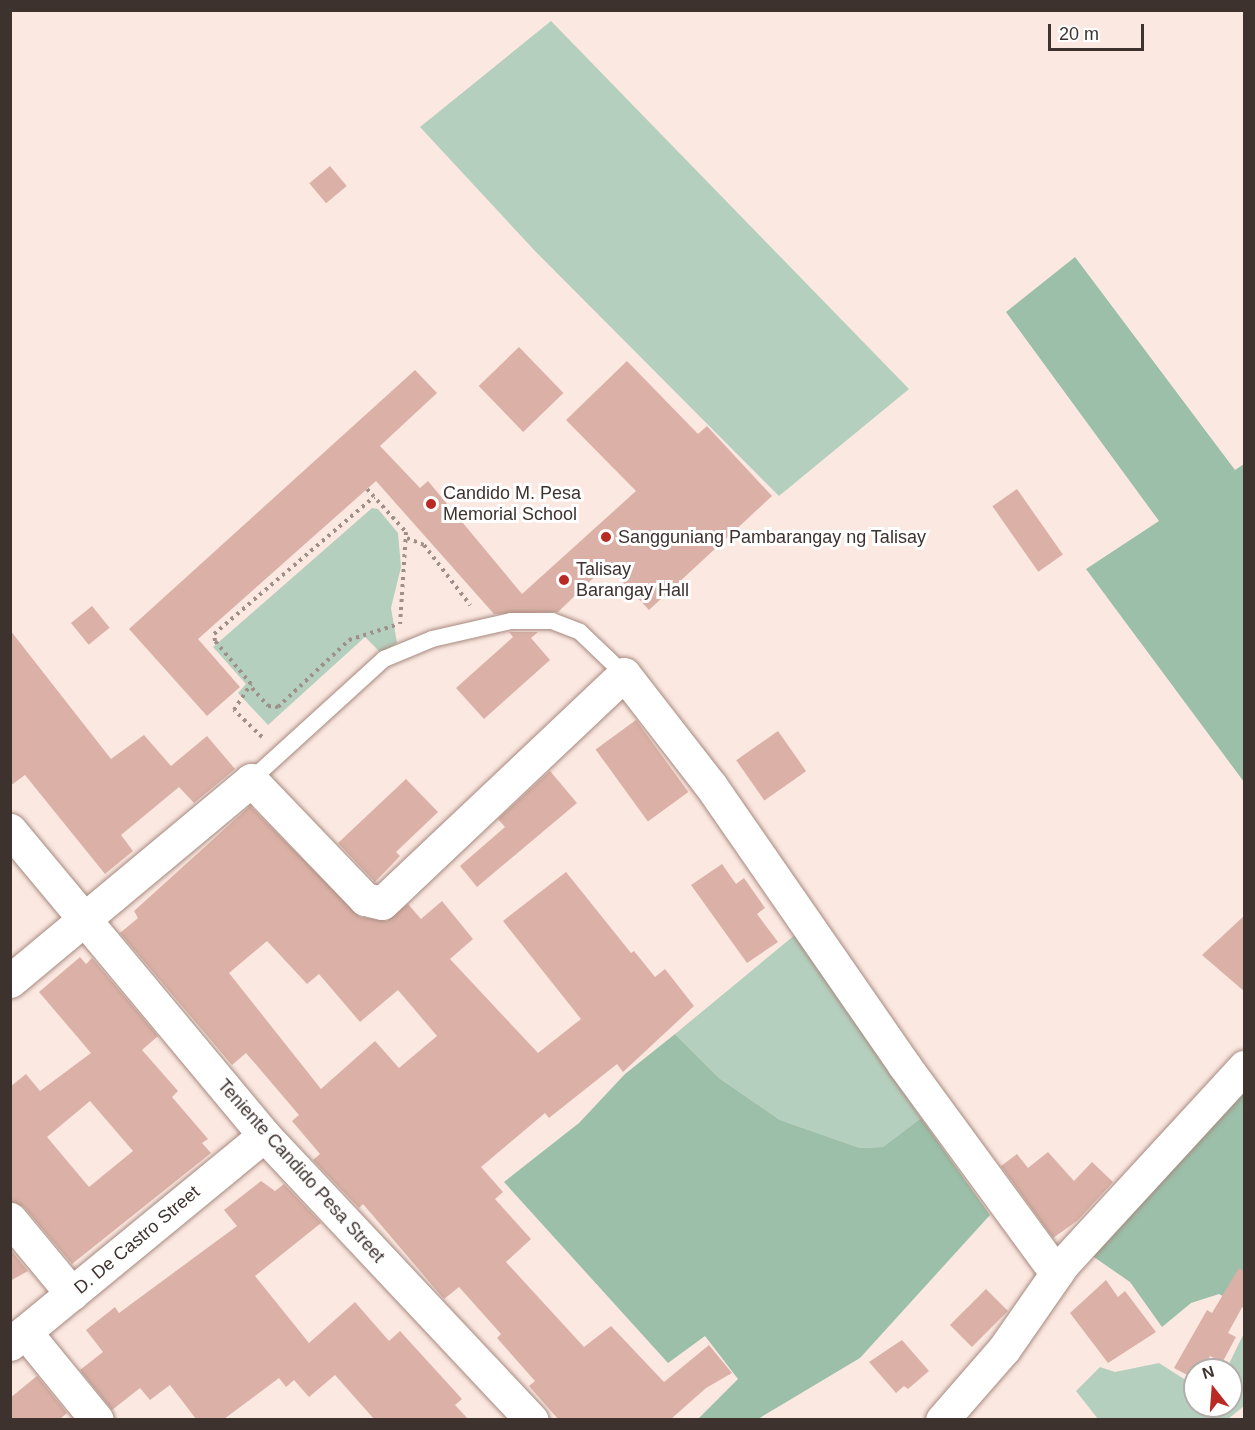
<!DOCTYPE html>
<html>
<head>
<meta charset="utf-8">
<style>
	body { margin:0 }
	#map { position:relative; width:1255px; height:1430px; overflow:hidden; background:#fbe8e1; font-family:Helvetica,sans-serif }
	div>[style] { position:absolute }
	.green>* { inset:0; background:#b5cfbf }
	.forest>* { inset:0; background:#9bbfa9 }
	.building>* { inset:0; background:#dbb1a7; transform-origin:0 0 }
	.path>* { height:4px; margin-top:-2px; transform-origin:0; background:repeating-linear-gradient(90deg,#9f8f89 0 3px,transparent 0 7.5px) }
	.roads { filter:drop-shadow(0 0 2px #a6897e) drop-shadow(0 0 2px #a6897e) }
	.lane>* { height:16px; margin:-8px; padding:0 8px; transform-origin:8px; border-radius:8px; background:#fff }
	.street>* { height:33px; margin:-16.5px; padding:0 16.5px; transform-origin:16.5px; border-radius:16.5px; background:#fff }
	.secondary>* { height:33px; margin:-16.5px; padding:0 16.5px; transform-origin:16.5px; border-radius:16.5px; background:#fff }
	.dots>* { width:16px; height:16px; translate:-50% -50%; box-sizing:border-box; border:3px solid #fff; border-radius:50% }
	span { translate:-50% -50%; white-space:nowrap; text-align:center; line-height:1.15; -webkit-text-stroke:6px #fff; paint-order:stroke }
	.poi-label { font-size:18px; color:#3e322e }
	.left { translate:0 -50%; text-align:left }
	.street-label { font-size:18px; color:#3e322e }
	.frame { position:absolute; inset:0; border:12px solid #3e322e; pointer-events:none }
	.north { position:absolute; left:1183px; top:1358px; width:60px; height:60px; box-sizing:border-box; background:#fff; border:2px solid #b2adab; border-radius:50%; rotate:343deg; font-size:16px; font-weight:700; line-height:24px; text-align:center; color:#3e322e }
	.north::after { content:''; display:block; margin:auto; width:21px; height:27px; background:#b82a23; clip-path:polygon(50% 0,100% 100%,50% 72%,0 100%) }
	.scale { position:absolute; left:1048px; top:24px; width:96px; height:27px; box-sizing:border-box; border:3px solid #3e322e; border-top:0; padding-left:8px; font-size:18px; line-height:21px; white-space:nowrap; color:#3e322e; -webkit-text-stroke:4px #fff; paint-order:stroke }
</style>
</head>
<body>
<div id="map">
	<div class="green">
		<i style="clip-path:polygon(551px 21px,909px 389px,779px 496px,535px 251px,420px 127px)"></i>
		<i style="clip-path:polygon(372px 508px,378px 509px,398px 533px,401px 567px,391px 608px,397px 643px,381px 653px,365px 637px,268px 725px,238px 693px,246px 684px,213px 647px)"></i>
		<i style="clip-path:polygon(796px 934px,921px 1118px,883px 1147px,860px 1148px,780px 1120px,719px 1078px,675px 1034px)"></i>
		<i style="clip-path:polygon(1244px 1333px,1244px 1406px,1228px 1419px,1098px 1419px,1076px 1391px,1100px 1367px,1115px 1372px,1159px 1363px,1195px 1386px,1195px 1406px,1231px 1406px,1231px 1370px,1226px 1370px)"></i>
	</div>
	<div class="forest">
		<i style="clip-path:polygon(1075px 257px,1235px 470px,1244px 464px,1244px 782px,1086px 569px,1159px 521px,1006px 312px)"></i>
		<i style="clip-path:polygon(675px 1034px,719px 1078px,780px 1120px,860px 1148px,883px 1147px,921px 1118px,990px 1215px,860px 1358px,758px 1419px,698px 1419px,738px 1379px,705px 1336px,668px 1363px,504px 1182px,579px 1123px,625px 1074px)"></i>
		<i style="clip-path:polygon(1244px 1089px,1244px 1308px,1219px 1294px,1191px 1303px,1162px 1327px,1130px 1282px,1091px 1255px)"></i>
	</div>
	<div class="building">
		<i style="left:330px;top:166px;width:26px;height:27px;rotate:50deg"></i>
		<i style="left:519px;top:347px;width:64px;height:56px;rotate:46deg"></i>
		<i style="clip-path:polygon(627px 361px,698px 434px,707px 426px,772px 496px,649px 610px,607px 565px,558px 612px,494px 614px,376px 481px,198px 639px,240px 687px,207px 716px,129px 629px,415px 370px,437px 393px,380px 446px,420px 488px,428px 481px,522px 594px,636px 491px,566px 420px)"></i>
		<i style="left:1017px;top:489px;width:80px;height:30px;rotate:55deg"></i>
		<i style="left:92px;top:606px;width:28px;height:27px;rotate:51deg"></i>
		<i style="clip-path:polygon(10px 630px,111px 759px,144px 735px,171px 766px,207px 736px,235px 769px,194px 803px,179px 787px,121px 835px,133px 851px,105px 874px,25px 775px,10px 786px)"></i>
		<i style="clip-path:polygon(509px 632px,538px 632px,531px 638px,550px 660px,484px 719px,456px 688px,513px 637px)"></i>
		<i style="left:636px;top:720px;width:89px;height:50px;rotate:54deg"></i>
		<i style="left:778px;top:731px;width:49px;height:51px;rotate:55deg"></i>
		<i style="clip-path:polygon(550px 771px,577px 803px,477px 887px,460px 866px,505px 827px,498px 819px)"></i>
		<i style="clip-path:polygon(406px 779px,438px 812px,396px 852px,400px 856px,375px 882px,338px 843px)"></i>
		<i style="clip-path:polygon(evenodd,250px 806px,360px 917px,387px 921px,408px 904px,421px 919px,442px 901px,473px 939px,450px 959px,538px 1053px,581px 1019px,503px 921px,566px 872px,631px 953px,634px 951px,655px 977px,665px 969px,694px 1006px,623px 1072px,617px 1064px,549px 1118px,545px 1113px,481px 1167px,503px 1192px,495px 1199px,531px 1239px,506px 1262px,584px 1347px,611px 1326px,664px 1382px,709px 1345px,732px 1373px,706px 1388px,671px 1419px,558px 1419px,529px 1386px,535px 1381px,497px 1338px,501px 1334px,459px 1287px,444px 1299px,363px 1204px,359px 1208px,313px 1160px,320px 1154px,292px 1121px,299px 1115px,246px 1053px,232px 1065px,120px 933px,138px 918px,134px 911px,250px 806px,267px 941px,307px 984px,319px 974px,360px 1022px,398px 990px,437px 1036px,399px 1068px,375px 1041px,321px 1089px,229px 973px,267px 941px)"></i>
		<i style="clip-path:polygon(722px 864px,736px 884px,744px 878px,765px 908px,757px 914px,778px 942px,747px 963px,691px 885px)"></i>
		<i style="clip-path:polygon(1245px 915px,1245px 992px,1202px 955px)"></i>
		<i style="clip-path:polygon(evenodd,80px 957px,86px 964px,92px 958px,158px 1036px,142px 1050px,178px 1091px,172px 1097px,208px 1139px,202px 1143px,211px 1153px,72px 1264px,24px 1207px,10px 1201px,10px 1087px,26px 1074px,40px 1091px,91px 1053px,39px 992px,80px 957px,90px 1101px,133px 1151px,89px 1187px,47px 1137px,90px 1101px)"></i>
		<i style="clip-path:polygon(1048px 1152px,1074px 1181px,1092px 1162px,1113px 1182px,1077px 1221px,1053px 1238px,1001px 1166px,1017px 1154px,1028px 1168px)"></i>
		<i style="clip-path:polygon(261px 1181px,275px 1191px,284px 1184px,321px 1223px,255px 1276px,309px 1343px,355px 1302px,389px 1341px,400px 1331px,462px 1399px,455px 1405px,468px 1419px,374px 1419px,335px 1375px,309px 1397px,294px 1380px,286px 1387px,279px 1378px,224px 1419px,196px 1419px,170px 1385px,150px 1400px,140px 1388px,112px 1410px,80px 1370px,103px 1352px,86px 1330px,115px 1307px,119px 1313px,237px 1226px,224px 1210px)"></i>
		<i style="clip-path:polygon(10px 1249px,28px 1271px,10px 1281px)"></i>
		<i style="clip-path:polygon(1239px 1268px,1245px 1272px,1245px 1302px,1228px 1333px,1236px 1337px,1222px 1363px,1210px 1356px,1203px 1370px,1195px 1370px,1195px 1379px,1174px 1368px,1207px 1310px,1212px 1313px)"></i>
		<i style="clip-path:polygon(1106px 1280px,1118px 1297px,1125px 1291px,1156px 1332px,1108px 1363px,1070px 1313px)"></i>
		<i style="left:986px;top:1289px;width:31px;height:51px;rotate:45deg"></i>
		<i style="clip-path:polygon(902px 1340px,929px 1371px,908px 1389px,904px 1386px,896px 1393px,869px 1362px)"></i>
		<i style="clip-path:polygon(37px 1376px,67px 1413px,60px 1419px,10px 1419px,10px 1398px)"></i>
	</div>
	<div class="path">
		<i style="left:367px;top:489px;width:58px;rotate:47.8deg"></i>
		<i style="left:406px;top:532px;width:92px;rotate:93.7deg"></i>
		<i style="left:407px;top:538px;width:18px;rotate:22deg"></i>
		<i style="left:424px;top:545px;width:76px;rotate:52.5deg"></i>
		<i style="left:252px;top:688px;width:24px;rotate:48deg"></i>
		<i style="left:268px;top:706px;width:10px;rotate:6deg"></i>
		<i style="left:278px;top:707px;width:98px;rotate:-43.3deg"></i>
		<i style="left:349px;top:640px;width:52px;rotate:-17.7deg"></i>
		<i style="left:262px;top:737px;width:39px;rotate:-136deg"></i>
		<i style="left:234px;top:710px;width:31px;rotate:-57deg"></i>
		<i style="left:251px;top:684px;width:56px;rotate:-129.9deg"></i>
		<i style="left:215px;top:641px;width:7px;rotate:-98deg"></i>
		<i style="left:214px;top:634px;width:211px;rotate:-40.6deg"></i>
	</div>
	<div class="roads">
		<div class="lane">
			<i style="left:251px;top:780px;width:180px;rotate:-42.3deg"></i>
			<i style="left:384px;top:659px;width:52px;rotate:-22.6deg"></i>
			<i style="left:432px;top:639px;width:81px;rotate:-12.8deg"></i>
			<i style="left:511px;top:621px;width:41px"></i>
			<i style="left:552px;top:621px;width:30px;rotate:21deg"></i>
			<i style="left:580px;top:632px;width:61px;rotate:43.7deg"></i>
		</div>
		<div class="street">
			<i style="left:10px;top:981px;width:314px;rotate:-39.8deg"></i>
			<i style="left:251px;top:780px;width:165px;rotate:46.2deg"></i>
			<i style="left:365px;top:899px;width:17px;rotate:13deg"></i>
			<i style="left:382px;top:903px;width:333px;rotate:-43.4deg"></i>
			<i style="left:624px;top:674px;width:142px;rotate:52.2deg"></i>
			<i style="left:711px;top:786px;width:339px;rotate:55.3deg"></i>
			<i style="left:904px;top:1065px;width:258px;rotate:53.8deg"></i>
			<i style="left:10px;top:1219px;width:97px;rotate:50.4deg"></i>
			<i style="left:26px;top:1333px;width:112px;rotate:50.8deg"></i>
			<i style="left:942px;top:1420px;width:94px;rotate:-48.9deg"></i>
			<i style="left:1004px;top:1349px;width:103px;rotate:-55.2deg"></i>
			<i style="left:1063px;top:1264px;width:268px;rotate:-47.4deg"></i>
		</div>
		<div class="secondary">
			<i style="left:10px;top:830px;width:397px;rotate:50.2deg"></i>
			<i style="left:264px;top:1135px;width:391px;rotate:46.8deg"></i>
			<i style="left:10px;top:1344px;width:329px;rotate:-39.4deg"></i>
		</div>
	</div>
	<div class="dots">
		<i style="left:431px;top:504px;background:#b82a23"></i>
		<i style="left:606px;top:537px;background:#b82a23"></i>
		<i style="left:564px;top:580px;background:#b82a23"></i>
	</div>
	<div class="poi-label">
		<span class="left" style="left:443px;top:504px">Candido M. Pesa<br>Memorial School</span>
		<span class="left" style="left:618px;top:537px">Sangguniang Pambarangay ng Talisay</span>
		<span class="left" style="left:576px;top:580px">Talisay<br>Barangay Hall</span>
	</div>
	<div class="street-label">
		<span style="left:301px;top:1171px;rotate:48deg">Teniente Candido Pesa Street</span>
		<span style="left:137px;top:1240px;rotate:-40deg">D. De Castro Street</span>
	</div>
	<div class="frame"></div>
	<div class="north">N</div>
	<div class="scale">20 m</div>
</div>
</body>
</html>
